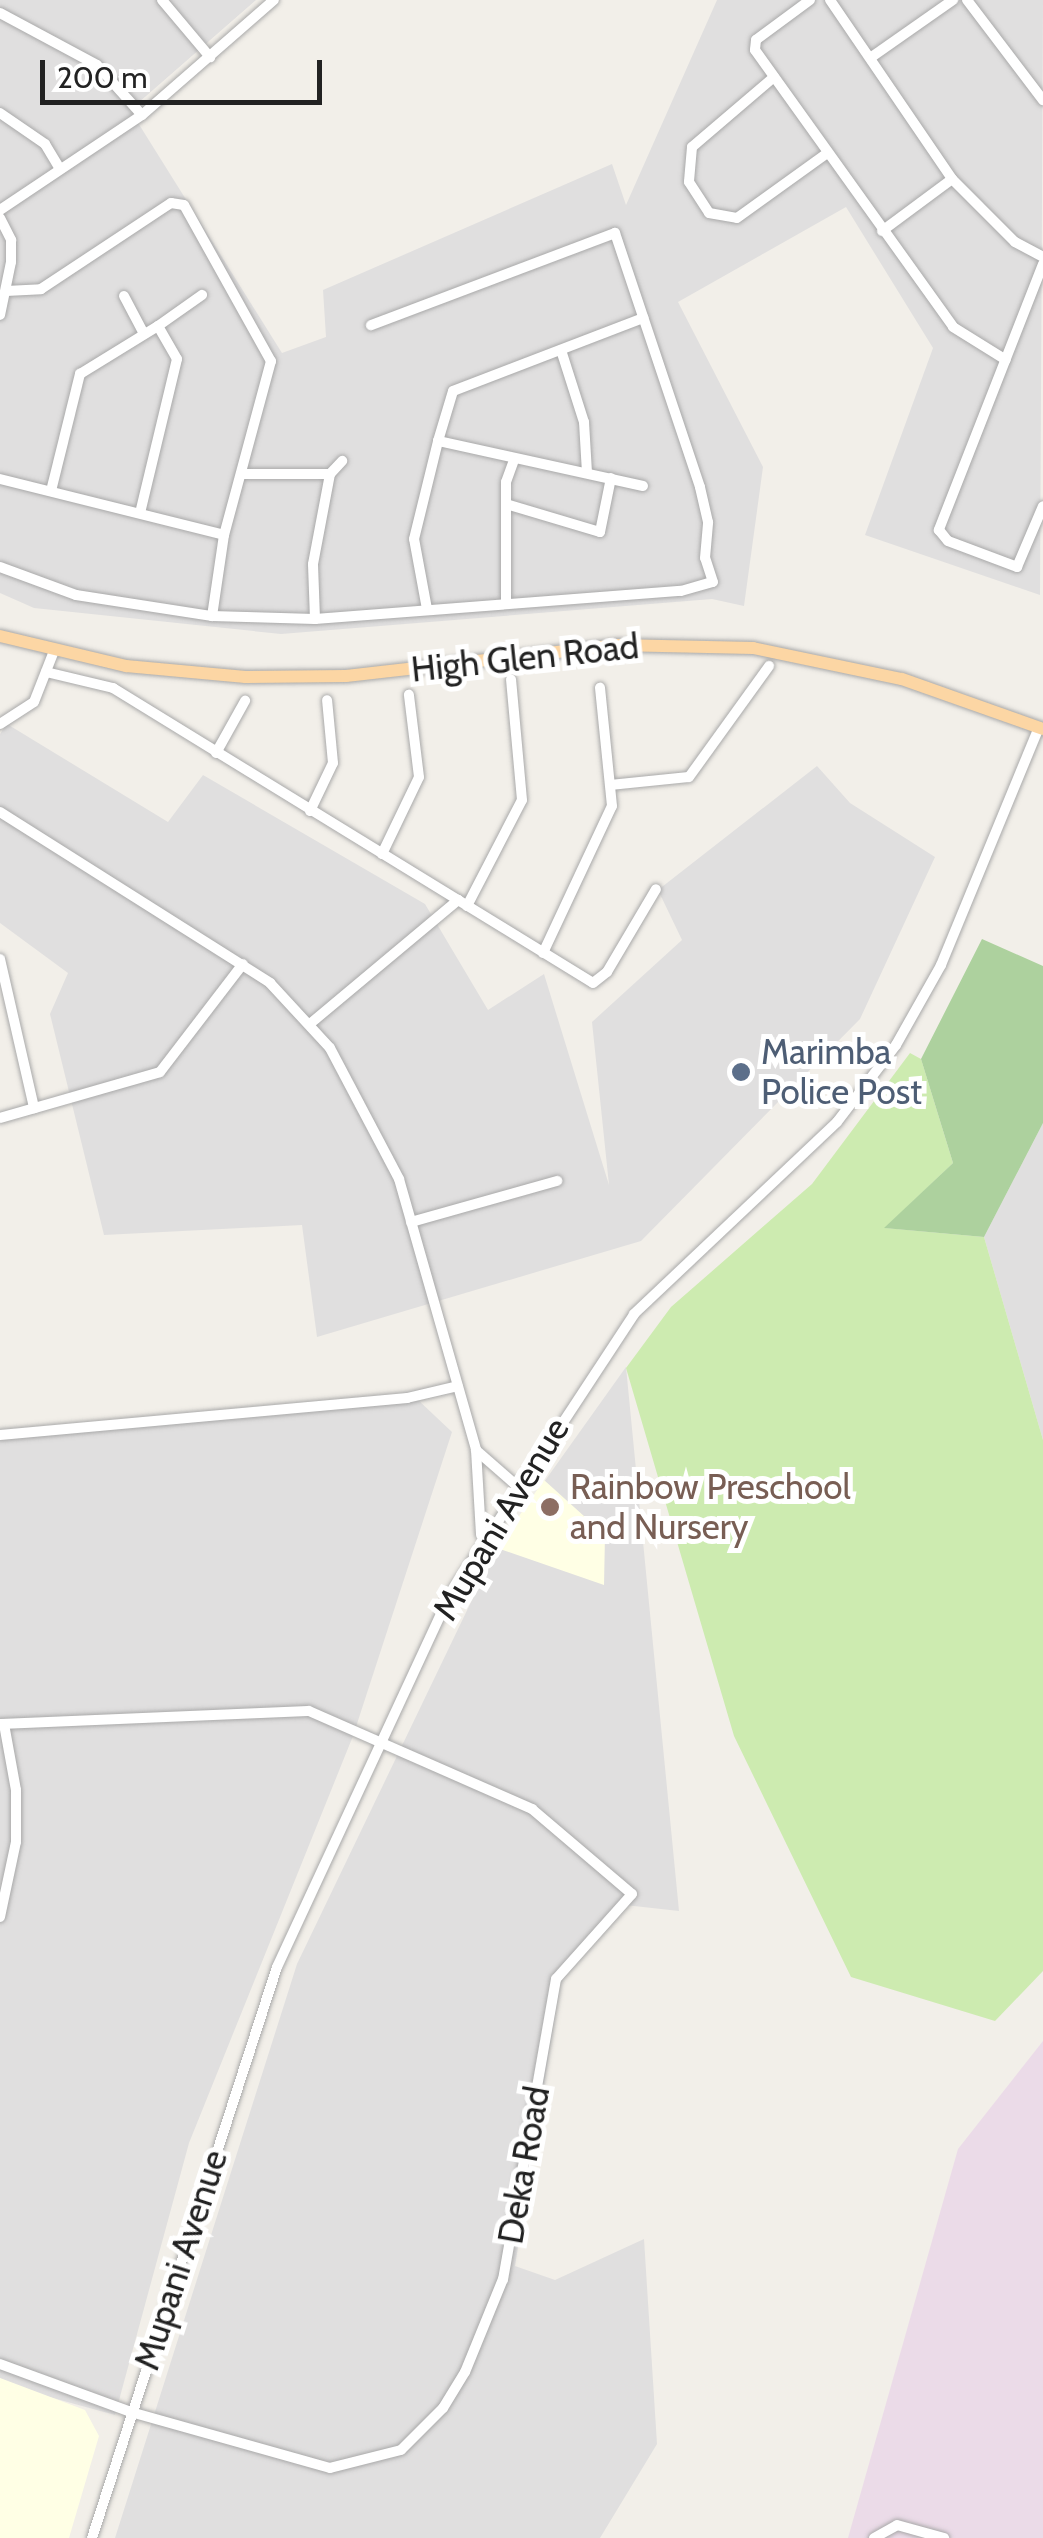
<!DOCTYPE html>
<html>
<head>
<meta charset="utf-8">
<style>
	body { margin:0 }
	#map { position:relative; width:1043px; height:2538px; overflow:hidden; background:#f2efe9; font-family:Cabin,sans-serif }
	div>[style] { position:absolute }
	.residential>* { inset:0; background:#e0dfdf }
	.industrial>* { inset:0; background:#ebdbe8 }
	.education>* { inset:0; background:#ffffe5 }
	.grass>* { inset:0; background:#cdebb0 }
	.forest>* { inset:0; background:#add19e }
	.roads { filter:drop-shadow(0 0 2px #a9a9a9) drop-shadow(0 0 2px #a9a9a9) }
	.minor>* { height:10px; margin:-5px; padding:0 5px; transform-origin:5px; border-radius:5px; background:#fff }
	.major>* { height:12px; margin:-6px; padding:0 6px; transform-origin:6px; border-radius:6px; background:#fcd6a4 }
	.dots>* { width:28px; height:28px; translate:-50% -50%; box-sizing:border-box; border:5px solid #fff; border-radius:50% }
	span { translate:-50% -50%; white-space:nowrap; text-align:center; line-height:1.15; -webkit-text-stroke:10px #fff; paint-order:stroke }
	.street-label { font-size:35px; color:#222 }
	.service-label { font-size:35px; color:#4e5e75 }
	.left { translate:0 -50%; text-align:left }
	.education-label { font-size:35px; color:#785e54 }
	.scale { position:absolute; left:40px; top:60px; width:282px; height:45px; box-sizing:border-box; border:5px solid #222; border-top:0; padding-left:12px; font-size:30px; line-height:35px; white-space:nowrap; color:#222; -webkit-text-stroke:8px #fff; paint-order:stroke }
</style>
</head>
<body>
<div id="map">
	<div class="residential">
		<i style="clip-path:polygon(0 0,256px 0,130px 110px,282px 353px,326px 337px,323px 290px,612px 164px,626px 205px,717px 0,1043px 0,1040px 595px,865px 535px,933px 348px,846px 207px,678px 302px,763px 467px,744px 606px,712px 599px,281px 634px,34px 608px,0 593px)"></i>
		<i style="clip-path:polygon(7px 724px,168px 822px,203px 775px,425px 904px,488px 1010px,544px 974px,609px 1185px,592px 1022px,682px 940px,658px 890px,817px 766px,850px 803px,935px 857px,860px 1019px,641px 1241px,317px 1337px,302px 1225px,104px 1235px,50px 1014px,68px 973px,0 923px,0 734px)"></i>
		<i style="clip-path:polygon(1043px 1123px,1043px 1440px,984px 1237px)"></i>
		<i style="clip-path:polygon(626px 1367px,679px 1911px,625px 1905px,561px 1978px,515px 2266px,555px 2280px,644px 2239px,657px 2444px,600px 2538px,115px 2538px,297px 1964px,497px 1548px)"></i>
		<i style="clip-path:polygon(417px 1399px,452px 1432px,353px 1736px,189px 2143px,115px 2415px,9px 2386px,0 2378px,0 1435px)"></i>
	</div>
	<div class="industrial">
		<i style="clip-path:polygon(1043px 2041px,1043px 2538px,848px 2538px,958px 2149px)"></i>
	</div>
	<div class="education">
		<i style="clip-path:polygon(544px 1480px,605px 1535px,604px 1585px,497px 1548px)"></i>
		<i style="clip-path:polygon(0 2378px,85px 2410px,99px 2436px,69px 2538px,0 2538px)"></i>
	</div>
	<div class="grass">
		<i style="clip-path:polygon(910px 1053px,921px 1059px,953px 1163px,885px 1228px,984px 1237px,1043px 1440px,1043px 1971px,995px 2021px,851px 1977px,734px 1736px,626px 1368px,671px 1307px,812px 1184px)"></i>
	</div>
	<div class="forest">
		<i style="clip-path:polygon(982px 939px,1043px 966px,1043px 1123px,984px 1237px,884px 1228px,953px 1163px,921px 1059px)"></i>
	</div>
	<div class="roads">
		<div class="minor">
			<i style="left:162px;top:0;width:75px;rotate:49.9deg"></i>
			<i style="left:810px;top:0;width:67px;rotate:143.5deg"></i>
			<i style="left:756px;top:40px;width:10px;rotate:96deg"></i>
			<i style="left:755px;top:50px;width:340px;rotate:54.4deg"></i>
			<i style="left:953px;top:327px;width:62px;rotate:31.9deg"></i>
			<i style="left:830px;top:0;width:217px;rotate:55.7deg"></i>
			<i style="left:952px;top:179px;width:89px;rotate:45deg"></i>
			<i style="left:1015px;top:242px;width:32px;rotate:28deg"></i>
			<i style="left:967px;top:0;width:126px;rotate:52.8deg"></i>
			<i style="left:0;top:13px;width:110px;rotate:28.2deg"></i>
			<i style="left:97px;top:65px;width:67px;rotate:48deg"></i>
			<i style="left:873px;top:56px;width:98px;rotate:-35deg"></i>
			<i style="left:774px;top:77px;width:108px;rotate:139.5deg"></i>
			<i style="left:692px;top:147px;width:35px;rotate:95deg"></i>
			<i style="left:689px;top:182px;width:37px;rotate:57deg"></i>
			<i style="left:709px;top:213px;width:28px;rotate:10deg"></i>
			<i style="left:737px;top:218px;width:110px;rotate:-35.7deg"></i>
			<i style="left:0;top:113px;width:55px;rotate:34.6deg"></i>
			<i style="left:45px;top:144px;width:29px;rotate:59deg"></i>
			<i style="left:0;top:210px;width:171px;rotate:-33.8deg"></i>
			<i style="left:142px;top:115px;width:175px;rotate:-41.1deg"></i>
			<i style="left:0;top:218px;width:25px;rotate:63deg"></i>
			<i style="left:11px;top:240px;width:22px;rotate:90deg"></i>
			<i style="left:11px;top:262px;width:54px;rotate:101.7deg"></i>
			<i style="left:882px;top:231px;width:87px;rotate:-36.6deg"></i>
			<i style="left:1043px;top:264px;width:286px;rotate:111.4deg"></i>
			<i style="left:939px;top:530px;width:14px;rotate:51deg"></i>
			<i style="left:948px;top:541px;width:74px;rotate:20.6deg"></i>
			<i style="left:1017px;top:567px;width:66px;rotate:-66.9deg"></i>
			<i style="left:6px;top:291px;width:35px;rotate:-3deg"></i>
			<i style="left:41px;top:289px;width:156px;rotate:-33.5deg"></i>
			<i style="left:171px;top:203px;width:13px;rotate:9deg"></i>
			<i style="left:184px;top:205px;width:179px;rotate:60.9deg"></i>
			<i style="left:271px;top:361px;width:180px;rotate:105.1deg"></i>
			<i style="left:224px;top:535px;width:82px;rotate:98.4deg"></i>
			<i style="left:124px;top:296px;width:41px;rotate:62.2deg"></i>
			<i style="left:158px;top:326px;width:54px;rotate:-35.2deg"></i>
			<i style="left:561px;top:350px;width:76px;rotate:72.3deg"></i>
			<i style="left:584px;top:422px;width:51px;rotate:86.6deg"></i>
			<i style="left:243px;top:474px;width:87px"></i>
			<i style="left:0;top:479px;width:231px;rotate:14deg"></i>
			<i style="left:643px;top:486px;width:210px;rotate:-167.6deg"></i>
			<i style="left:438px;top:441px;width:52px;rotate:-73.3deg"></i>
			<i style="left:453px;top:391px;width:204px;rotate:-21deg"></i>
			<i style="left:51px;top:491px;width:121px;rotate:-76.1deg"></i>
			<i style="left:80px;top:374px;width:92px;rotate:-31.6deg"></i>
			<i style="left:158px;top:326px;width:38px;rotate:60deg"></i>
			<i style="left:177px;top:359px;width:158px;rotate:103.5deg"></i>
			<i style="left:506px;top:504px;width:98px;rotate:16.6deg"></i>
			<i style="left:600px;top:532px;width:55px;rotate:-78.5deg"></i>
			<i style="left:0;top:567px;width:81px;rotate:20.2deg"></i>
			<i style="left:76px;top:595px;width:138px;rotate:8.8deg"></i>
			<i style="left:212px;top:616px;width:103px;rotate:1.7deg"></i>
			<i style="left:315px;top:619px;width:367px;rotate:-4.4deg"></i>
			<i style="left:681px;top:591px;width:33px;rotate:-16deg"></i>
			<i style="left:713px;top:582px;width:25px;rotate:-108deg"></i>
			<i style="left:705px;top:558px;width:36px;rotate:-85deg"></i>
			<i style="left:708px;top:522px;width:36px;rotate:-103deg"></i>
			<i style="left:700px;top:487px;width:268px;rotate:-108.5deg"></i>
			<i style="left:615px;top:233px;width:261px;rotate:159.3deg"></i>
			<i style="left:506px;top:602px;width:120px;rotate:-90deg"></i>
			<i style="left:506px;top:482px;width:23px;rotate:-70deg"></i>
			<i style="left:427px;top:609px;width:71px;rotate:-100.5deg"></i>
			<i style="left:414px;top:539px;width:101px;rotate:-76.2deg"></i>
			<i style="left:315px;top:619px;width:55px;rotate:-92.1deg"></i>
			<i style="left:313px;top:564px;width:92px;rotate:-79.3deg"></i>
			<i style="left:330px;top:474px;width:18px;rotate:-47deg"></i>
			<i style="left:46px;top:672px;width:69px;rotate:13.4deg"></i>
			<i style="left:113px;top:688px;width:563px;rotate:31.57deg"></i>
			<i style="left:593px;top:983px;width:18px;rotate:-38deg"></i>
			<i style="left:607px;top:972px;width:96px;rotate:-59.4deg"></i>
			<i style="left:0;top:724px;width:40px;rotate:-32.9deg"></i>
			<i style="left:34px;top:702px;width:55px;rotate:-68.6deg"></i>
			<i style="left:216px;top:753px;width:60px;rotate:-60.9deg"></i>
			<i style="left:610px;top:785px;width:79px;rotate:-5.8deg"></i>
			<i style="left:689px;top:777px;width:137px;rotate:-54.2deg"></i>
			<i style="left:310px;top:811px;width:53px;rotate:-64.4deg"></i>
			<i style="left:333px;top:763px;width:63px;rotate:-95.4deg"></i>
			<i style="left:0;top:812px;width:320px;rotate:32.3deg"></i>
			<i style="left:270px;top:983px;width:88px;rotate:47.3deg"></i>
			<i style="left:330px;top:1048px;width:148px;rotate:62.2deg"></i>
			<i style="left:399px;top:1179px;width:282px;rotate:74.1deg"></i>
			<i style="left:476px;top:1450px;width:85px;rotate:86.6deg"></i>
			<i style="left:382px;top:854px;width:85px;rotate:-64.3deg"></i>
			<i style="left:419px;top:777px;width:83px;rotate:-97deg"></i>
			<i style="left:467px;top:906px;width:119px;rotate:-62.6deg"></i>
			<i style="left:522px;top:800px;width:121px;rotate:-95.2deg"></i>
			<i style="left:543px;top:953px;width:162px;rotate:-64.9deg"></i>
			<i style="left:612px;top:806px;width:119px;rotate:-95.8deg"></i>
			<i style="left:0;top:959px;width:153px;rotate:77.1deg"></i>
			<i style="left:311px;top:1023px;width:192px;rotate:-39.9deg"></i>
			<i style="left:0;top:1118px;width:166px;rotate:-16deg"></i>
			<i style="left:160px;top:1072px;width:136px;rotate:-52.5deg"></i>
			<i style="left:411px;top:1222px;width:152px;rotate:-15.7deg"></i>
			<i style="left:0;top:1435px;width:409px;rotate:-5.2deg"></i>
			<i style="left:407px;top:1398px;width:52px;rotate:-13.2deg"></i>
			<i style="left:476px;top:1450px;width:53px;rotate:41.2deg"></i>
			<i style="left:0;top:1724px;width:309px;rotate:-2.4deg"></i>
			<i style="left:309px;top:1711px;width:244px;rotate:23.7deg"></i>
			<i style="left:532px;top:1809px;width:131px;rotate:40.4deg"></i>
			<i style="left:632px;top:1894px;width:114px;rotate:131.8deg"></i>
			<i style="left:556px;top:1979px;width:305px;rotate:100deg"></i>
			<i style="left:503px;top:2279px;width:100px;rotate:112.2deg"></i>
			<i style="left:465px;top:2372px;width:42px;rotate:121.4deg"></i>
			<i style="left:443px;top:2408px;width:59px;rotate:135deg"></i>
			<i style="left:401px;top:2450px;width:73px;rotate:165.8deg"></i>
			<i style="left:330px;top:2468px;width:207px;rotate:-164.3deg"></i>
			<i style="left:131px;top:2412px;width:140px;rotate:-159.9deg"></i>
			<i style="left:0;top:1917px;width:77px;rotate:-78deg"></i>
			<i style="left:16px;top:1842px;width:52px;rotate:-90deg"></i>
			<i style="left:16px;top:1790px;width:67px;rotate:-100.3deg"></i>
			<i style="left:92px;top:2538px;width:600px;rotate:-72.05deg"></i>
			<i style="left:277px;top:1967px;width:409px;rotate:-65.1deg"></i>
			<i style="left:449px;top:1596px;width:337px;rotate:-56.7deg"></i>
			<i style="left:634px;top:1314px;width:279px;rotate:-43.4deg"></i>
			<i style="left:837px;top:1122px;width:97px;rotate:-52.5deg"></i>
			<i style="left:896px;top:1045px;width:92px;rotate:-60.6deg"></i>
			<i style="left:941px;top:965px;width:257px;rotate:-67.6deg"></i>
			<i style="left:874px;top:2538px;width:26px;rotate:-29deg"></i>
			<i style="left:897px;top:2525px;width:49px;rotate:15.5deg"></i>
		</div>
		<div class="major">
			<i style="left:0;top:636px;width:130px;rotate:13.4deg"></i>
			<i style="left:126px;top:666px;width:120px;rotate:5.3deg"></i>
			<i style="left:245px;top:677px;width:101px;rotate:-0.6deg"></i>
			<i style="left:346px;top:676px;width:272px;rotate:-6.5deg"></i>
			<i style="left:616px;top:645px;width:137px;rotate:1.3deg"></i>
			<i style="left:753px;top:648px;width:152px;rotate:11.8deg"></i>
			<i style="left:902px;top:679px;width:150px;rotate:19.5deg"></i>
		</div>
	</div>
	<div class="dots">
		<i style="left:741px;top:1072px;background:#5c6f8a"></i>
		<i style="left:550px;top:1507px;background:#8d6e63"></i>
	</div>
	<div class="street-label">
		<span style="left:525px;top:658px;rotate:-6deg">High Glen Road</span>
		<span style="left:501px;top:1519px;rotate:-59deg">Mupani Avenue</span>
		<span style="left:524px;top:2165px;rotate:-80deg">Deka Road</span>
		<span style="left:181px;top:2260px;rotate:-72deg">Mupani Avenue</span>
	</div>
	<div class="service-label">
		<span class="left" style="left:761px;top:1072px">Marimba<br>Police Post</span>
	</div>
	<div class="education-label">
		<span class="left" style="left:570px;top:1507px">Rainbow Preschool<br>and Nursery</span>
	</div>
	<div class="scale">200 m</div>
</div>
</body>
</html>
